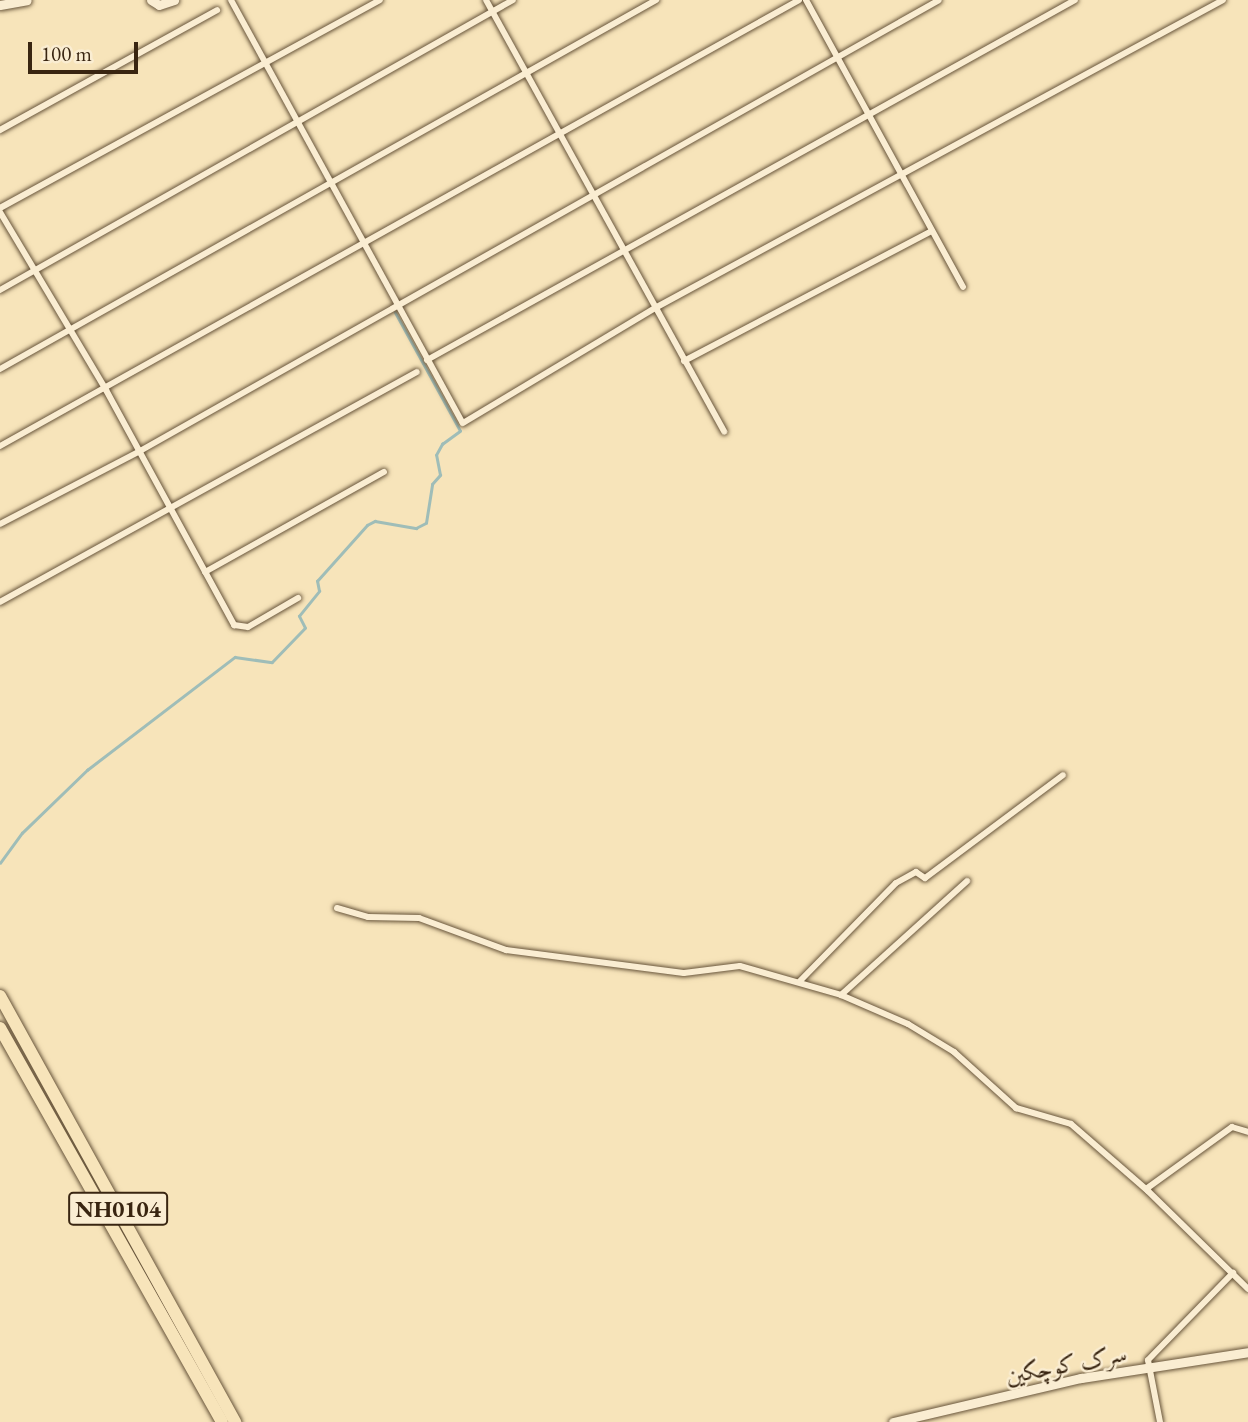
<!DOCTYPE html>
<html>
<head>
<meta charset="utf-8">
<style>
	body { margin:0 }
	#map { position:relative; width:1248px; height:1422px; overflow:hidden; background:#f7e4ba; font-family:"EB Garamond",Amiri,serif }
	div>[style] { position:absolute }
	.stream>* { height:2.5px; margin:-1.25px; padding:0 1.25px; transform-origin:1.25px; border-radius:1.25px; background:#9fbdb8 }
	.roads { filter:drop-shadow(0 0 2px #68553b) drop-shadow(0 0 2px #68553b) }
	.street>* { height:6px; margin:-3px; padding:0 3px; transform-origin:3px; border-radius:3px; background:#faedd2 }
	.secondary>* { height:9px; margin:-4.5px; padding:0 4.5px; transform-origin:4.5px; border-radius:4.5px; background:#faedd2 }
	.highway>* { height:12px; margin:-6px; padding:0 6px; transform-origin:6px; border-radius:6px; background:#f7e4ba }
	span { translate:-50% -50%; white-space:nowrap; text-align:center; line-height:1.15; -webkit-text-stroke:5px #faedd2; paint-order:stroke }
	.shield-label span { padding:2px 5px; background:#faedd2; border:2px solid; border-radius:5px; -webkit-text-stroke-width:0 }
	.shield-label { font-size:23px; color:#392511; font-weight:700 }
	.street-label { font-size:24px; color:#392511 }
	.scale { position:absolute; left:28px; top:42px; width:110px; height:32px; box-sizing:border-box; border:4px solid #392511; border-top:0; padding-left:9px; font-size:21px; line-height:24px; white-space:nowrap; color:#392511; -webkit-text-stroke:5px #faedd2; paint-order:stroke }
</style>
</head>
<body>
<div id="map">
	<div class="stream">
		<i style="left:0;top:863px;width:37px;rotate:-54deg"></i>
		<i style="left:22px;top:833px;width:91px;rotate:-44.1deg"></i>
		<i style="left:87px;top:770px;width:186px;rotate:-37.4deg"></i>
		<i style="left:235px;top:657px;width:37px;rotate:8deg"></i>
		<i style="left:272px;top:662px;width:47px;rotate:-45.9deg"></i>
		<i style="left:305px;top:628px;width:13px;rotate:-117deg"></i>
		<i style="left:299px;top:616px;width:32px;rotate:-51deg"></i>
		<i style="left:319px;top:591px;width:10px;rotate:-101deg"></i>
		<i style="left:317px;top:581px;width:75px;rotate:-48.2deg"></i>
		<i style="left:367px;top:525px;width:9px;rotate:-27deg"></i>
		<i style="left:375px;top:521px;width:42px;rotate:9.7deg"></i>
		<i style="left:416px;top:528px;width:11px;rotate:-27deg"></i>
		<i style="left:426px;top:523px;width:39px;rotate:-81deg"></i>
		<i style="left:432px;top:484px;width:12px;rotate:-48deg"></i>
		<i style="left:440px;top:475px;width:20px;rotate:-101deg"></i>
		<i style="left:436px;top:455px;width:13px;rotate:-61deg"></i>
		<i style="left:442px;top:444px;width:22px;rotate:-36deg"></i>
		<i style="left:460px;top:431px;width:135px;rotate:-118.8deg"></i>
	</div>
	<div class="roads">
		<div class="street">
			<i style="left:231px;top:0;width:482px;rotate:61.3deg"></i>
			<i style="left:463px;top:423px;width:224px;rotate:-30.9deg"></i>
			<i style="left:655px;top:308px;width:646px;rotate:-28.47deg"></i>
			<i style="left:486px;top:0;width:493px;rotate:61.1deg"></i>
			<i style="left:806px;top:0;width:327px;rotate:61.3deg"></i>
			<i style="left:0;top:130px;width:248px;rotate:-28.9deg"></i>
			<i style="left:0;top:208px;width:433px;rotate:-28.7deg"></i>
			<i style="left:0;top:212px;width:207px;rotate:59.2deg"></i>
			<i style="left:106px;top:390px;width:268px;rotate:61.4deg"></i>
			<i style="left:234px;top:625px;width:14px;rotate:8deg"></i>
			<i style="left:248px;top:627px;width:58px;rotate:-30.1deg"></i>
			<i style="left:0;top:290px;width:589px;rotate:-29.48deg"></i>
			<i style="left:427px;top:360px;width:741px;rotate:-29.05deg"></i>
			<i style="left:684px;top:361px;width:280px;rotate:-27.7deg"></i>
			<i style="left:0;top:369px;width:753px;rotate:-29.36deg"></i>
			<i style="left:0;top:446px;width:915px;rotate:-29.17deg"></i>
			<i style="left:0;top:524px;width:158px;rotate:-27.5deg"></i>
			<i style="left:140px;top:451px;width:917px;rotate:-29.44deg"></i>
			<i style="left:205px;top:572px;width:205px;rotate:-29.2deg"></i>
			<i style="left:0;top:602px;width:476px;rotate:-28.9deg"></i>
			<i style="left:337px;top:908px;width:32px;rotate:16deg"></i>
			<i style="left:368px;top:917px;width:51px;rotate:1.1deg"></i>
			<i style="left:419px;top:918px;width:93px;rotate:20.2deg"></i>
			<i style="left:506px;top:950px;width:179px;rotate:7.4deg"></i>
			<i style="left:684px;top:973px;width:56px;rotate:-7.1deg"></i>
			<i style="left:740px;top:966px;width:105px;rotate:16deg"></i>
			<i style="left:841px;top:995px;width:73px;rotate:23.4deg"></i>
			<i style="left:908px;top:1024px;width:54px;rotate:31.3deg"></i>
			<i style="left:954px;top:1052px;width:84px;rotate:42.1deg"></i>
			<i style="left:1016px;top:1108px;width:57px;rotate:16.2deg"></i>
			<i style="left:1071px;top:1124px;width:102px;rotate:41deg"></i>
			<i style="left:1148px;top:1191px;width:140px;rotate:44.4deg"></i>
			<i style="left:800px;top:981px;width:137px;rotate:-45.6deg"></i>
			<i style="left:896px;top:883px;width:23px;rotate:-29deg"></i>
			<i style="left:916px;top:872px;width:11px;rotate:34deg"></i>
			<i style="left:925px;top:878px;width:172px;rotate:-36.7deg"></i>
			<i style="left:841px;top:995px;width:170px;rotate:-42.1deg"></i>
			<i style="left:1146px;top:1189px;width:106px;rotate:-35.8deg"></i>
			<i style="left:1232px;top:1127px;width:17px;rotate:17deg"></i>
			<i style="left:1160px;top:1422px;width:63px;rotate:-101deg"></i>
			<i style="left:1148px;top:1360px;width:122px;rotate:-45.7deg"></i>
		</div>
		<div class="secondary">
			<i style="left:151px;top:0;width:9px;rotate:32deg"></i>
			<i style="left:159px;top:5px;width:16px;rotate:-18deg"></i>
			<i style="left:0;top:5px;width:27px;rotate:-10deg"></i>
			<i style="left:893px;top:1422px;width:193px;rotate:-13.2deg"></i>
			<i style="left:1081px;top:1378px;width:169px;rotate:-8.8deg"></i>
		</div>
		<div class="highway">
			<i style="left:0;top:996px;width:487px;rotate:61.1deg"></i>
			<i style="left:0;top:1028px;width:452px;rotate:60.6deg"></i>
		</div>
	</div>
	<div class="shield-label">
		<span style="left:118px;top:1209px">NH0104</span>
	</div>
	<div class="street-label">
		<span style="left:1066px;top:1364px;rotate:-11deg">سرک کوچکین</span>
	</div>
	<div class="scale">100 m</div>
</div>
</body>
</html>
